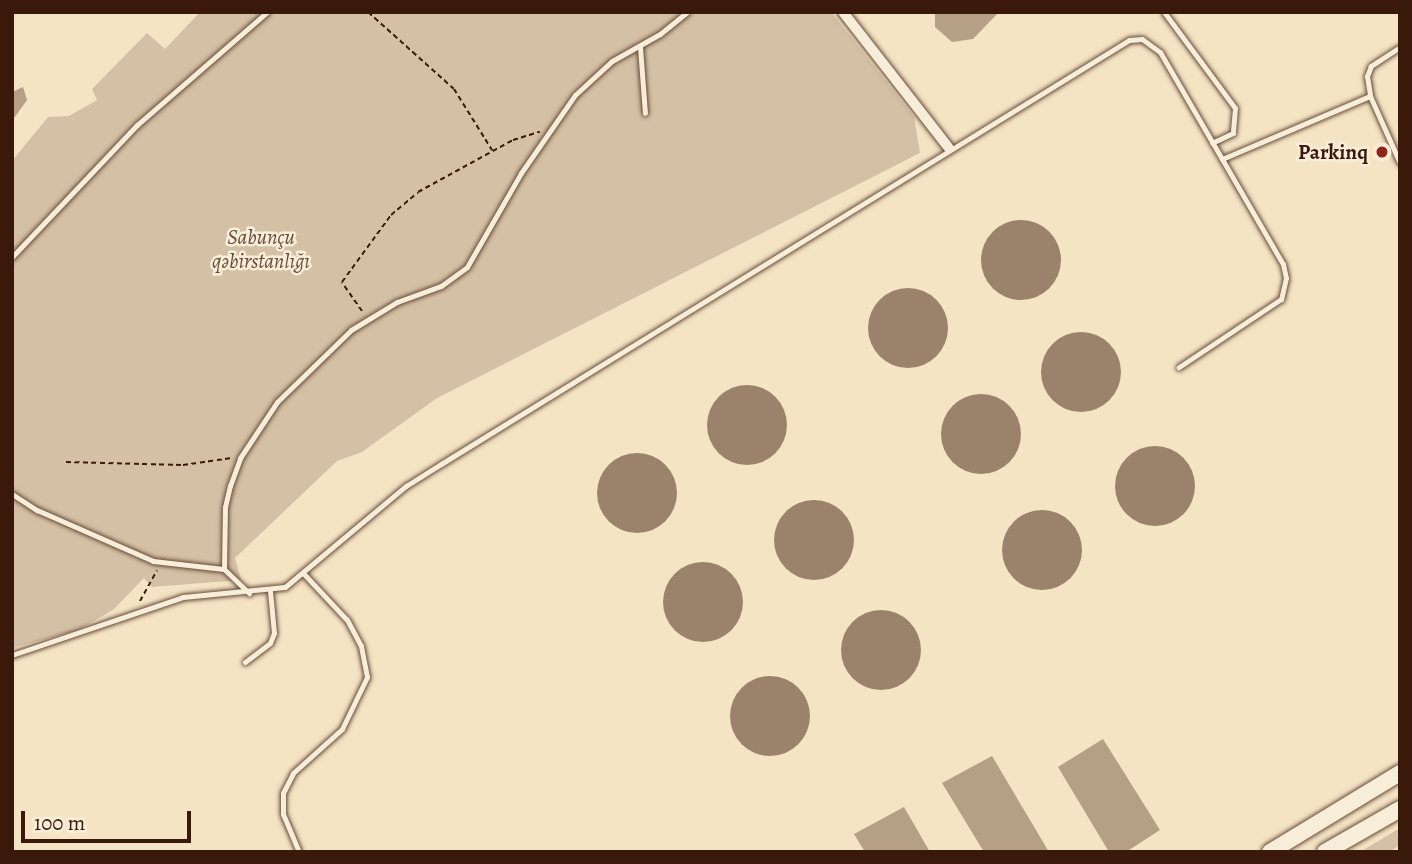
<!DOCTYPE html>
<html>
<head>
<meta charset="utf-8">
<style>
	body { margin:0 }
	#map { position:relative; width:1412px; height:864px; overflow:hidden; background:#f4e4c4; font-family:Alegreya,serif }
	div>[style] { position:absolute }
	.green>* { inset:0; background:#d4c1a5 }
	.water>* { inset:0; background:#b59f85 }
	.building>* { inset:0; background:#9b836b }
	.round { border-radius:50% }
	.path>* { height:2px; margin-top:-1px; transform-origin:0; background:repeating-linear-gradient(90deg,#3a190b 0 5px,transparent 0 8.5px) }
	.roads { filter:drop-shadow(0 0 2px #684c39) drop-shadow(0 0 2px #684c39) }
	.lane>* { height:5px; margin:-2.5px; padding:0 2.5px; transform-origin:2.5px; border-radius:2.5px; background:#f8edd9 }
	.street>* { height:10px; margin:-5px; padding:0 5px; transform-origin:5px; border-radius:5px; background:#f8edd9 }
	.secondary>* { height:16px; margin:-8px; padding:0 8px; transform-origin:8px; border-radius:8px; background:#f8edd9 }
	.dots>* { width:19px; height:19px; translate:-50% -50%; box-sizing:border-box; border:4px solid #f8edd9; border-radius:50% }
	span { translate:-50% -50%; white-space:nowrap; text-align:center; line-height:1.15; -webkit-text-stroke:5px #f8edd9; paint-order:stroke }
	.poi-label { font-size:21px; color:#3a190b; font-weight:700 }
	.right { translate:-100% -50%; text-align:right }
	.park-label { font-size:21px; color:#684b39; font-style:italic }
	.frame { position:absolute; inset:0; border:14px solid #3a190b; pointer-events:none }
	.scale { position:absolute; left:21px; top:811px; width:170px; height:32px; box-sizing:border-box; border:4px solid #3a190b; border-top:0; padding-left:9px; font-size:21px; line-height:24px; white-space:nowrap; color:#3a190b; -webkit-text-stroke:5px #f8edd9; paint-order:stroke }
</style>
</head>
<body>
<div id="map">
	<div class="green">
		<i style="clip-path:polygon(200px 12px,831px 12px,914px 117px,920px 153px,437px 398px,362px 452px,337px 461px,235px 558px,241px 580px,152px 587px,144px 578px,113px 610px,78px 630px,12px 648px,12px 161px,48px 117px,69px 116px,97px 100px,92px 89px,147px 33px,165px 49px)"></i>
		<i style="clip-path:polygon(1400px 828px,1400px 845px,1389px 852px,1360px 852px)"></i>
	</div>
	<div class="water">
		<i style="clip-path:polygon(935px 12px,999px 12px,973px 39px,952px 42px,935px 27px)"></i>
		<i style="clip-path:polygon(23px 87px,27px 100px,12px 121px,12px 92px)"></i>
		<i style="clip-path:polygon(1103px 739px,1160px 830px,1126px 852px,1109px 852px,1058px 767px)"></i>
		<i style="clip-path:polygon(992px 756px,1049px 852px,984px 852px,942px 783px)"></i>
		<i style="clip-path:polygon(904px 807px,930px 852px,865px 852px,854px 834px)"></i>
	</div>
	<div class="building">
		<i class="round" style="left:981px;top:220px;width:80px;height:80px"></i>
		<i class="round" style="left:868px;top:288px;width:80px;height:80px"></i>
		<i class="round" style="left:1041px;top:332px;width:80px;height:80px"></i>
		<i class="round" style="left:707px;top:385px;width:80px;height:80px"></i>
		<i class="round" style="left:941px;top:394px;width:80px;height:80px"></i>
		<i class="round" style="left:1115px;top:446px;width:80px;height:80px"></i>
		<i class="round" style="left:597px;top:453px;width:80px;height:80px"></i>
		<i class="round" style="left:774px;top:500px;width:80px;height:80px"></i>
		<i class="round" style="left:1002px;top:510px;width:80px;height:80px"></i>
		<i class="round" style="left:663px;top:562px;width:80px;height:80px"></i>
		<i class="round" style="left:841px;top:610px;width:80px;height:80px"></i>
		<i class="round" style="left:730px;top:676px;width:80px;height:80px"></i>
	</div>
	<div class="path">
		<i style="left:368px;top:12px;width:115px;rotate:41.8deg"></i>
		<i style="left:454px;top:89px;width:72px;rotate:58.1deg"></i>
		<i style="left:362px;top:311px;width:35px;rotate:-125deg"></i>
		<i style="left:342px;top:282px;width:83px;rotate:-53.8deg"></i>
		<i style="left:391px;top:215px;width:35px;rotate:-40deg"></i>
		<i style="left:418px;top:192px;width:108px;rotate:-28.7deg"></i>
		<i style="left:513px;top:140px;width:28px;rotate:-17deg"></i>
		<i style="left:66px;top:462px;width:117px;rotate:1.5deg"></i>
		<i style="left:183px;top:465px;width:49px;rotate:-8.1deg"></i>
		<i style="left:140px;top:601px;width:35px;rotate:-61deg"></i>
	</div>
	<div class="roads">
		<div class="lane">
			<i style="left:1164px;top:12px;width:119px;rotate:53.5deg"></i>
			<i style="left:1235px;top:108px;width:25px;rotate:95deg"></i>
			<i style="left:1233px;top:133px;width:23px;rotate:155deg"></i>
			<i style="left:640px;top:47px;width:66px;rotate:85.7deg"></i>
			<i style="left:1400px;top:47px;width:35px;rotate:147deg"></i>
			<i style="left:1371px;top:66px;width:11px;rotate:112deg"></i>
			<i style="left:1367px;top:76px;width:20px;rotate:81deg"></i>
			<i style="left:1370px;top:96px;width:73px;rotate:65.9deg"></i>
			<i style="left:1222px;top:159px;width:161px;rotate:-23.1deg"></i>
			<i style="left:12px;top:257px;width:182px;rotate:-46.6deg"></i>
			<i style="left:137px;top:125px;width:172px;rotate:-41deg"></i>
			<i style="left:12px;top:494px;width:30px;rotate:33deg"></i>
			<i style="left:37px;top:510px;width:127px;rotate:23.7deg"></i>
			<i style="left:153px;top:561px;width:71px;rotate:6.4deg"></i>
			<i style="left:224px;top:569px;width:35px;rotate:44deg"></i>
			<i style="left:224px;top:569px;width:62px;rotate:-89.1deg"></i>
			<i style="left:225px;top:507px;width:22px;rotate:-77deg"></i>
			<i style="left:230px;top:486px;width:30px;rotate:-70deg"></i>
			<i style="left:240px;top:458px;width:67px;rotate:-56.5deg"></i>
			<i style="left:277px;top:402px;width:103px;rotate:-44.2deg"></i>
			<i style="left:351px;top:330px;width:54px;rotate:-31.3deg"></i>
			<i style="left:397px;top:302px;width:47px;rotate:-20deg"></i>
			<i style="left:441px;top:286px;width:32px;rotate:-36deg"></i>
			<i style="left:467px;top:267px;width:108px;rotate:-60.1deg"></i>
			<i style="left:521px;top:173px;width:95px;rotate:-55.3deg"></i>
			<i style="left:575px;top:95px;width:50px;rotate:-42.6deg"></i>
			<i style="left:612px;top:61px;width:55px;rotate:-29.4deg"></i>
			<i style="left:660px;top:34px;width:35px;rotate:-39deg"></i>
			<i style="left:12px;top:655px;width:181px;rotate:-18.7deg"></i>
			<i style="left:183px;top:597px;width:102px;rotate:-5.6deg"></i>
			<i style="left:285px;top:587px;width:158px;rotate:-39.9deg"></i>
			<i style="left:406px;top:486px;width:41px;rotate:-32.2deg"></i>
			<i style="left:441px;top:464px;width:808px;rotate:-31.64deg"></i>
			<i style="left:1129px;top:40px;width:13px;rotate:-4deg"></i>
			<i style="left:1142px;top:39px;width:22px;rotate:36deg"></i>
			<i style="left:1160px;top:52px;width:245px;rotate:59.9deg"></i>
			<i style="left:1283px;top:264px;width:14px;rotate:78deg"></i>
			<i style="left:1286px;top:278px;width:22px;rotate:103deg"></i>
			<i style="left:1281px;top:299px;width:123px;rotate:146.3deg"></i>
			<i style="left:245px;top:662px;width:31px;rotate:-37deg"></i>
			<i style="left:270px;top:643px;width:11px;rotate:-68deg"></i>
			<i style="left:274px;top:633px;width:42px;rotate:-95.4deg"></i>
			<i style="left:299px;top:852px;width:41px;rotate:-112.8deg"></i>
			<i style="left:283px;top:814px;width:21px;rotate:-90deg"></i>
			<i style="left:283px;top:793px;width:22px;rotate:-63deg"></i>
			<i style="left:293px;top:773px;width:66px;rotate:-41.9deg"></i>
			<i style="left:342px;top:729px;width:58px;rotate:-64.3deg"></i>
			<i style="left:367px;top:677px;width:32px;rotate:-101deg"></i>
			<i style="left:361px;top:646px;width:30px;rotate:-118deg"></i>
			<i style="left:347px;top:620px;width:63px;rotate:-133.1deg"></i>
		</div>
		<div class="street">
			<i style="left:843px;top:12px;width:172px;rotate:52.1deg"></i>
		</div>
		<div class="secondary">
			<i style="left:1270px;top:852px;width:152px;rotate:-31.3deg"></i>
			<i style="left:1325px;top:852px;width:86px;rotate:-29.8deg"></i>
		</div>
	</div>
	<div class="dots">
		<i style="left:1382px;top:152px;background:#8f2418"></i>
	</div>
	<div class="poi-label">
		<span class="right" style="left:1368px;top:152px">Parkinq</span>
	</div>
	<div class="park-label">
		<span style="left:261px;top:249px">Sabunçu<br>qəbirstanlığı</span>
	</div>
	<div class="frame"></div>
	<div class="scale">100 m</div>
</div>
</body>
</html>
